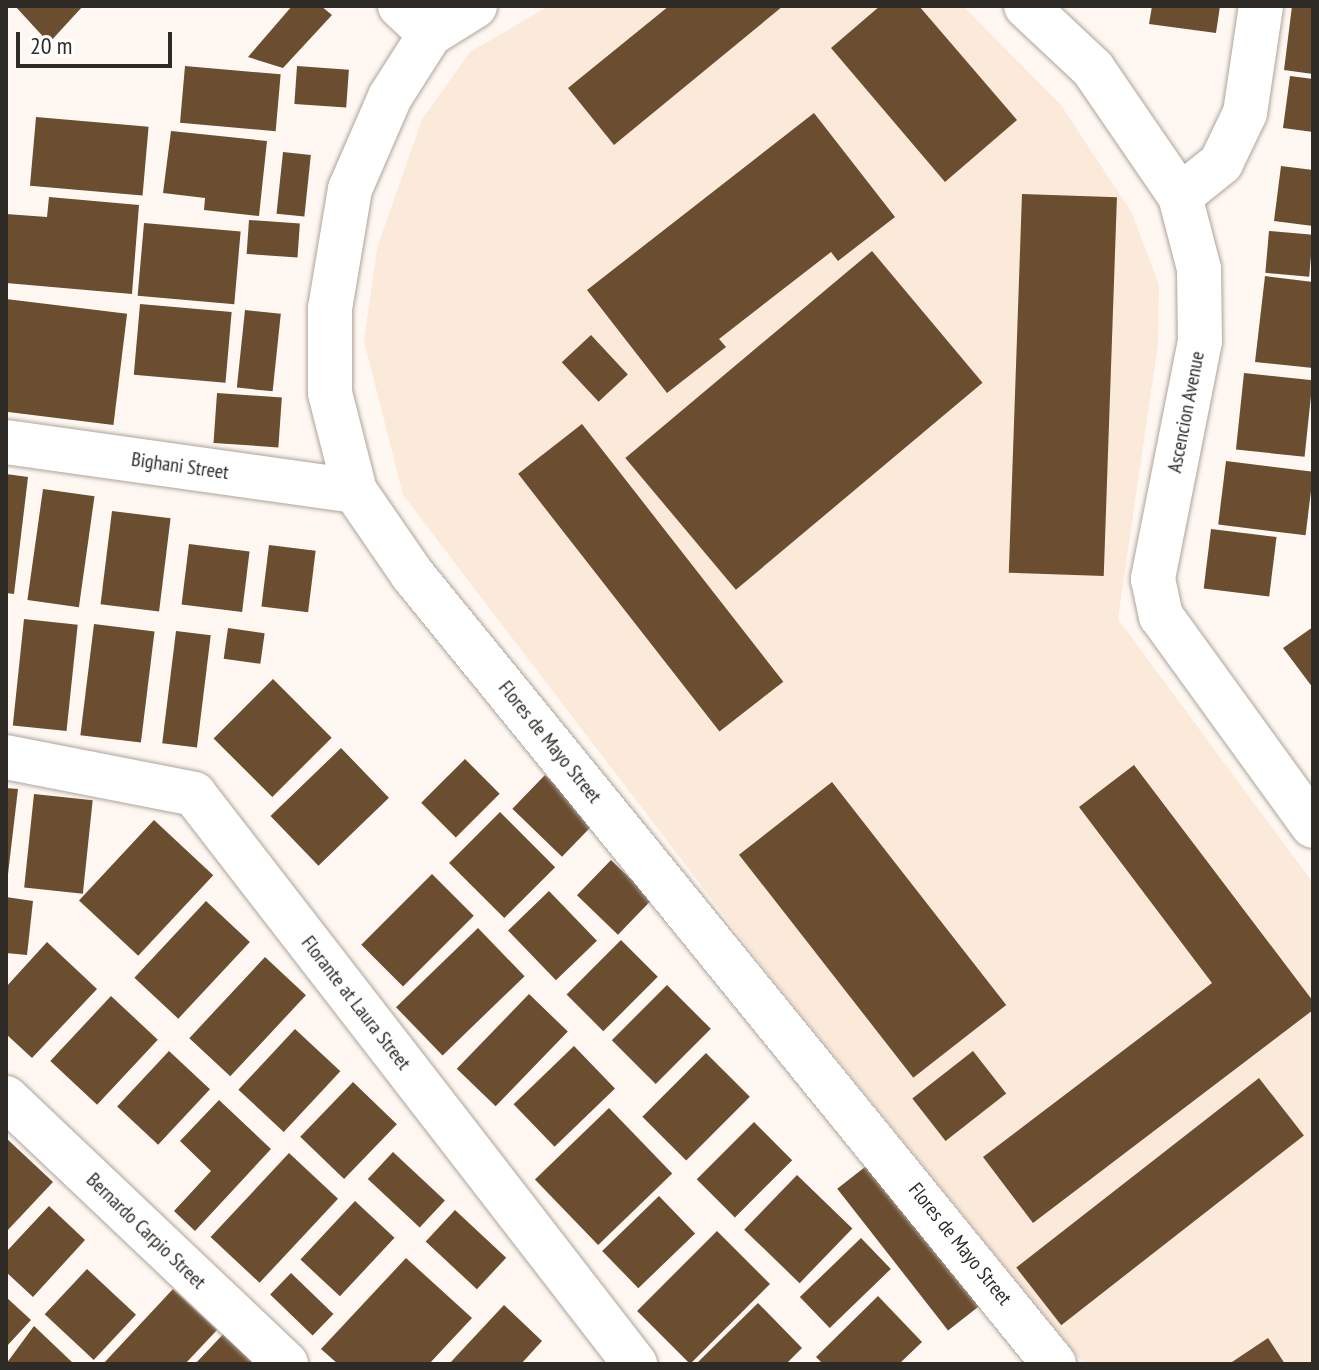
<!DOCTYPE html>
<html>
<head>
<meta charset="utf-8">
<style>
	body { margin:0 }
	#map { position:relative; width:1319px; height:1370px; overflow:hidden; background:#fff8f2; font-family:"PT Sans Narrow",sans-serif }
	div>[style] { position:absolute }
	.built>* { inset:0; background:#fbeada }
	.building>* { inset:0; background:#6b4d2f; transform-origin:0 0 }
	.roads { filter:drop-shadow(0 0 2px #aea49b) drop-shadow(0 0 2px #aea49b) }
	.minor>* { height:44px; margin:-22px; padding:0 22px; transform-origin:22px; border-radius:22px; background:#fff }
	.tertiary>* { height:44px; margin:-22px; padding:0 22px; transform-origin:22px; border-radius:22px; background:#fff }
	span { translate:-50% -50%; white-space:nowrap; text-align:center; line-height:1.15; -webkit-text-stroke:8px #fff; paint-order:stroke }
	.street-label { font-size:20px; color:#2e2a26 }
	.frame { position:absolute; inset:0; border:8px solid #2e2a26; pointer-events:none }
	.scale { position:absolute; left:16px; top:32px; width:156px; height:36px; box-sizing:border-box; border:4px solid #2e2a26; border-top:0; padding-left:10px; font-size:24px; line-height:28px; white-space:nowrap; color:#2e2a26; -webkit-text-stroke:6px #fff; paint-order:stroke }
</style>
</head>
<body>
<div id="map">
	<div class="built">
		<i style="clip-path:polygon(549px 6px,963px 6px,1061px 105px,1132px 213px,1159px 285px,1158px 344px,1118px 619px,1313px 883px,1313px 1364px,1084px 1364px,771px 977px,403px 495px,364px 341px,377px 248px,422px 119px,470px 52px)"></i>
	</div>
	<div class="building">
		<i style="clip-path:polygon(15px 6px,83px 6px,49px 43px)"></i>
		<i style="clip-path:polygon(292px 6px,321px 6px,332px 15px,283px 68px,248px 57px)"></i>
		<i style="clip-path:polygon(669px 6px,783px 6px,614px 145px,568px 88px)"></i>
		<i style="clip-path:polygon(880px 6px,919px 6px,1017px 120px,945px 182px,831px 48px)"></i>
		<i style="clip-path:polygon(1152px 6px,1220px 6px,1216px 33px,1149px 24px)"></i>
		<i style="clip-path:polygon(1292px 6px,1313px 6px,1313px 74px,1284px 70px)"></i>
		<i style="left:185px;top:66px;width:96px;height:57px;rotate:5deg"></i>
		<i style="left:297px;top:66px;width:52px;height:38px;rotate:4deg"></i>
		<i style="clip-path:polygon(1290px 76px,1313px 79px,1313px 132px,1283px 128px)"></i>
		<i style="clip-path:polygon(814px 113px,895px 217px,838px 261px,831px 252px,719px 339px,726px 347px,667px 393px,587px 290px)"></i>
		<i style="left:36px;top:117px;width:113px;height:69px;rotate:5deg"></i>
		<i style="clip-path:polygon(171px 131px,267px 141px,259px 216px,204px 210px,205px 198px,163px 193px)"></i>
		<i style="left:283px;top:152px;width:28px;height:62px;rotate:6deg"></i>
		<i style="clip-path:polygon(1281px 166px,1313px 170px,1313px 226px,1274px 221px)"></i>
		<i style="left:1022px;top:194px;width:95px;height:379px;rotate:2deg"></i>
		<i style="clip-path:polygon(49px 197px,139px 205px,132px 294px,6px 283px,6px 214px,47px 217px)"></i>
		<i style="left:249px;top:220px;width:51px;height:34px;rotate:4deg"></i>
		<i style="left:144px;top:223px;width:97px;height:73px;rotate:5deg"></i>
		<i style="left:1269px;top:231px;width:44px;height:42px;rotate:5deg"></i>
		<i style="left:872px;top:251px;width:172px;height:322px;rotate:50deg"></i>
		<i style="clip-path:polygon(1265px 276px,1313px 282px,1313px 368px,1255px 362px)"></i>
		<i style="left:6px;top:299px;width:122px;height:112px;rotate:7deg"></i>
		<i style="left:140px;top:304px;width:92px;height:71px;rotate:5deg"></i>
		<i style="left:245px;top:310px;width:36px;height:78px;rotate:6deg"></i>
		<i style="left:591px;top:335px;width:54px;height:40px;rotate:47deg"></i>
		<i style="left:1244px;top:373px;width:69px;height:77px;rotate:6deg"></i>
		<i style="left:217px;top:393px;width:65px;height:50px;rotate:4deg"></i>
		<i style="left:582px;top:424px;width:327px;height:81px;rotate:52deg"></i>
		<i style="left:1226px;top:461px;width:88px;height:64px;rotate:7deg"></i>
		<i style="clip-path:polygon(6px 474px,28px 477px,14px 594px,6px 593px)"></i>
		<i style="left:43px;top:489px;width:52px;height:112px;rotate:8deg"></i>
		<i style="left:112px;top:511px;width:59px;height:94px;rotate:7deg"></i>
		<i style="left:1211px;top:529px;width:66px;height:60px;rotate:7deg"></i>
		<i style="left:189px;top:544px;width:61px;height:61px;rotate:7deg"></i>
		<i style="left:269px;top:545px;width:47px;height:62px;rotate:7deg"></i>
		<i style="left:24px;top:619px;width:54px;height:107px;rotate:6deg"></i>
		<i style="left:94px;top:624px;width:61px;height:112px;rotate:7deg"></i>
		<i style="clip-path:polygon(1313px 627px,1313px 688px,1283px 648px)"></i>
		<i style="left:228px;top:628px;width:37px;height:31px;rotate:8deg"></i>
		<i style="left:176px;top:631px;width:35px;height:113px;rotate:7deg"></i>
		<i style="left:273px;top:679px;width:83px;height:84px;rotate:45deg"></i>
		<i style="left:341px;top:748px;width:69px;height:98px;rotate:46deg"></i>
		<i style="left:465px;top:759px;width:49px;height:62px;rotate:45deg"></i>
		<i style="clip-path:polygon(1134px 765px,1313px 1001px,1313px 1010px,1033px 1223px,983px 1157px,1212px 983px,1079px 807px)"></i>
		<i style="left:545px;top:775px;width:69px;height:47px;rotate:44deg"></i>
		<i style="left:832px;top:782px;width:283px;height:118px;rotate:52deg"></i>
		<i style="clip-path:polygon(6px 788px,18px 789px,8px 874px,6px 874px)"></i>
		<i style="left:34px;top:794px;width:59px;height:94px;rotate:6deg"></i>
		<i style="left:500px;top:812px;width:78px;height:72px;rotate:45deg"></i>
		<i style="left:154px;top:820px;width:81px;height:110px;rotate:43deg"></i>
		<i style="left:611px;top:860px;width:57px;height:49px;rotate:44deg"></i>
		<i style="left:432px;top:874px;width:59px;height:100px;rotate:45deg"></i>
		<i style="left:549px;top:891px;width:69px;height:57px;rotate:46deg"></i>
		<i style="clip-path:polygon(6px 897px,33px 901px,27px 955px,6px 953px)"></i>
		<i style="left:206px;top:901px;width:60px;height:105px;rotate:43deg"></i>
		<i style="left:478px;top:928px;width:67px;height:114px;rotate:46deg"></i>
		<i style="left:621px;top:940px;width:52px;height:77px;rotate:45deg"></i>
		<i style="clip-path:polygon(47px 942px,97px 989px,32px 1058px,6px 1034px,6px 987px)"></i>
		<i style="left:265px;top:957px;width:56px;height:111px;rotate:43deg"></i>
		<i style="left:667px;top:985px;width:62px;height:78px;rotate:45deg"></i>
		<i style="left:529px;top:994px;width:54px;height:104px;rotate:44deg"></i>
		<i style="left:111px;top:996px;width:64px;height:89px;rotate:43deg"></i>
		<i style="left:295px;top:1029px;width:62px;height:83px;rotate:43deg"></i>
		<i style="left:574px;top:1046px;width:59px;height:84px;rotate:46deg"></i>
		<i style="left:169px;top:1051px;width:56px;height:76px;rotate:43deg"></i>
		<i style="left:973px;top:1051px;width:54px;height:77px;rotate:52deg"></i>
		<i style="left:706px;top:1053px;width:62px;height:90px;rotate:45deg"></i>
		<i style="left:1259px;top:1078px;width:73px;height:308px;rotate:52deg"></i>
		<i style="left:353px;top:1082px;width:61px;height:76px;rotate:44deg"></i>
		<i style="clip-path:polygon(219px 1100px,271px 1149px,195px 1231px,174px 1211px,211px 1171px,180px 1141px)"></i>
		<i style="left:609px;top:1108px;width:91px;height:103px;rotate:46deg"></i>
		<i style="left:754px;top:1122px;width:54px;height:81px;rotate:45deg"></i>
		<i style="clip-path:polygon(6px 1138px,53px 1182px,6px 1232px)"></i>
		<i style="left:393px;top:1152px;width:71px;height:37px;rotate:43deg"></i>
		<i style="left:289px;top:1153px;width:67px;height:115px;rotate:43deg"></i>
		<i style="left:879px;top:1156px;width:180px;height:53px;rotate:52deg"></i>
		<i style="left:797px;top:1175px;width:77px;height:76px;rotate:44deg"></i>
		<i style="left:659px;top:1196px;width:52px;height:79px;rotate:46deg"></i>
		<i style="left:355px;top:1201px;width:54px;height:80px;rotate:43deg"></i>
		<i style="clip-path:polygon(49px 1206px,85px 1240px,33px 1297px,6px 1272px,6px 1252px)"></i>
		<i style="left:455px;top:1210px;width:70px;height:43px;rotate:43deg"></i>
		<i style="left:717px;top:1231px;width:75px;height:113px;rotate:45deg"></i>
		<i style="left:861px;top:1238px;width:43px;height:85px;rotate:46deg"></i>
		<i style="clip-path:polygon(406px 1258px,472px 1318px,429px 1364px,338px 1364px,321px 1349px)"></i>
		<i style="left:87px;top:1269px;width:67px;height:62px;rotate:43deg"></i>
		<i style="left:291px;top:1273px;width:59px;height:30px;rotate:44deg"></i>
		<i style="clip-path:polygon(173px 1289px,217px 1330px,185px 1364px,103px 1364px)"></i>
		<i style="clip-path:polygon(878px 1296px,922px 1342px,899px 1364px,823px 1364px,816px 1357px)"></i>
		<i style="clip-path:polygon(6px 1297px,31px 1320px,6px 1347px)"></i>
		<i style="clip-path:polygon(758px 1303px,802px 1348px,786px 1364px,696px 1364px)"></i>
		<i style="clip-path:polygon(504px 1305px,542px 1341px,521px 1364px,449px 1364px)"></i>
		<i style="clip-path:polygon(34px 1326px,74px 1364px,6px 1364px)"></i>
		<i style="clip-path:polygon(229px 1328px,268px 1364px,195px 1364px)"></i>
		<i style="clip-path:polygon(1268px 1338px,1285px 1364px,1229px 1364px)"></i>
	</div>
	<div class="roads">
		<div class="minor">
			<i style="left:1180px;top:196px;width:53px;rotate:-38.8deg"></i>
			<i style="left:1221px;top:163px;width:55px;rotate:-64.4deg"></i>
			<i style="left:1245px;top:113px;width:108px;rotate:-81.5deg"></i>
			<i style="left:6px;top:442px;width:352px;rotate:8deg"></i>
			<i style="left:6px;top:757px;width:192px;rotate:11.1deg"></i>
			<i style="left:194px;top:794px;width:721px;rotate:52.27deg"></i>
			<i style="left:6px;top:1098px;width:386px;rotate:43.5deg"></i>
		</div>
		<div class="tertiary">
			<i style="left:400px;top:6px;width:41px;rotate:43deg"></i>
			<i style="left:475px;top:6px;width:53px;rotate:148.1deg"></i>
			<i style="left:430px;top:34px;width:75px;rotate:122.4deg"></i>
			<i style="left:390px;top:97px;width:100px;rotate:113.5deg"></i>
			<i style="left:350px;top:189px;width:121px;rotate:99.5deg"></i>
			<i style="left:330px;top:308px;width:85px;rotate:90deg"></i>
			<i style="left:330px;top:393px;width:101px;rotate:75.7deg"></i>
			<i style="left:355px;top:491px;width:101px;rotate:55.5deg"></i>
			<i style="left:412px;top:574px;width:1018px;rotate:50.9deg"></i>
			<i style="left:1026px;top:6px;width:92px;rotate:43.2deg"></i>
			<i style="left:1093px;top:69px;width:154px;rotate:55.6deg"></i>
			<i style="left:1180px;top:196px;width:75px;rotate:75.4deg"></i>
			<i style="left:1199px;top:269px;width:72px;rotate:89.2deg"></i>
			<i style="left:1200px;top:341px;width:243px;rotate:101.2deg"></i>
			<i style="left:1153px;top:579px;width:38px;rotate:78deg"></i>
			<i style="left:1161px;top:616px;width:259px;rotate:54.1deg"></i>
		</div>
	</div>
	<div class="street-label">
		<span style="left:1186px;top:412px;rotate:-79deg">Ascencion Avenue</span>
		<span style="left:180px;top:466px;rotate:8deg">Bighani Street</span>
		<span style="left:550px;top:742px;rotate:51deg">Flores de Mayo Street</span>
		<span style="left:356px;top:1003px;rotate:52deg">Florante at Laura Street</span>
		<span style="left:146px;top:1231px;rotate:44deg">Bernardo Carpio Street</span>
		<span style="left:960px;top:1244px;rotate:51deg">Flores de Mayo Street</span>
	</div>
	<div class="frame"></div>
	<div class="scale">20 m</div>
</div>
</body>
</html>
